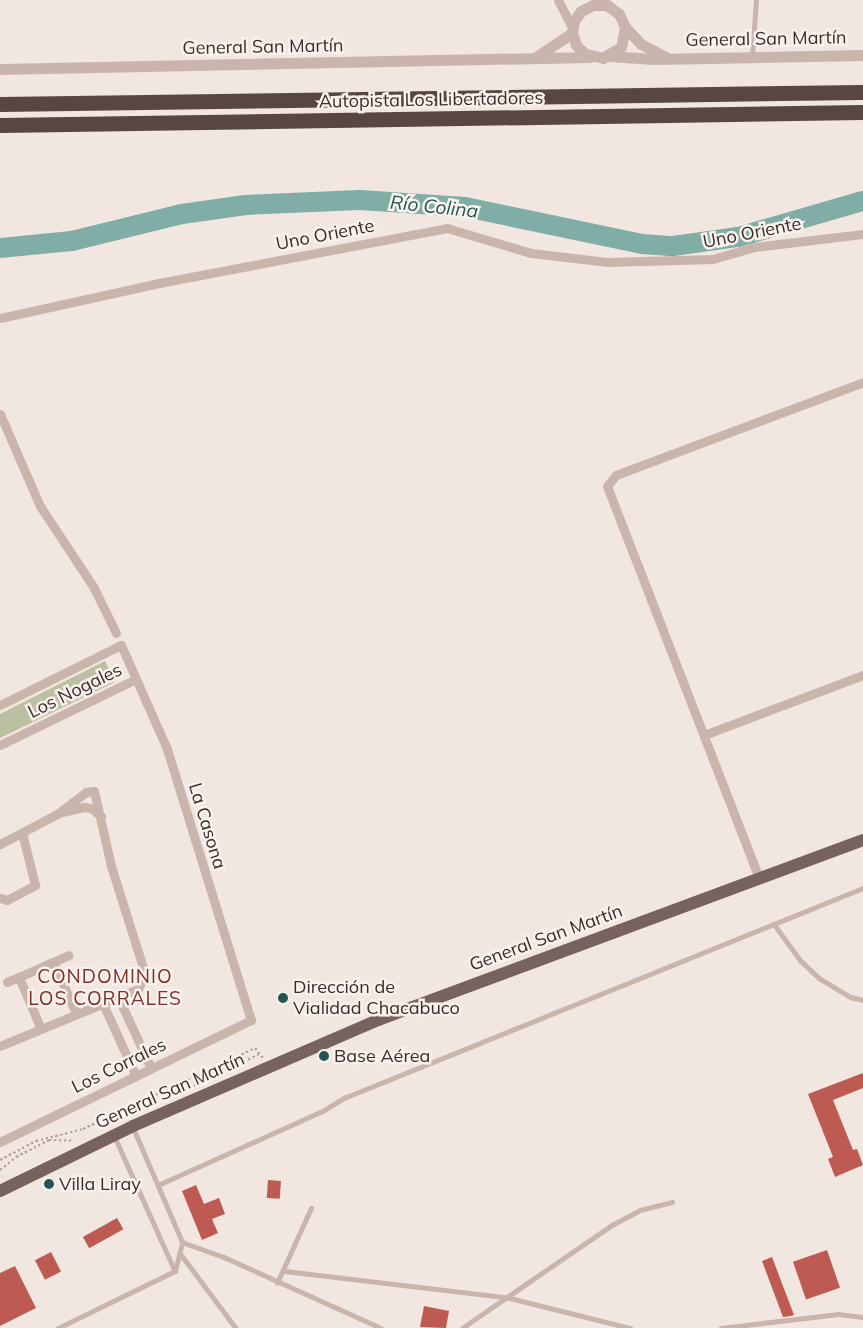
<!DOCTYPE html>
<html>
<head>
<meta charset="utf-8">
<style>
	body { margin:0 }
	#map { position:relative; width:863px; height:1328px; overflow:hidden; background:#f1e6e0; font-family:Mulish,sans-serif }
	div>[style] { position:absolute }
	.green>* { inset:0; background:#bac0a1 }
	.river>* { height:20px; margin:-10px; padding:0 10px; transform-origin:10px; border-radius:10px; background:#81ada7 }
	.building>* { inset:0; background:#bd5b52; transform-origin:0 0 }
	.path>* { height:2px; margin-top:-1px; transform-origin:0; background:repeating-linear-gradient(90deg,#b59f97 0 2.5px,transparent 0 5px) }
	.service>* { height:4.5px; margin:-2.25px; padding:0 2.25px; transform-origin:2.25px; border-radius:2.25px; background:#c9b5ac }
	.minor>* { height:9px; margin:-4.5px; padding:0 4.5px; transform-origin:4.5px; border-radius:4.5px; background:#c9b5ac }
	.tertiary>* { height:11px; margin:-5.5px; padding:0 5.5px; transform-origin:5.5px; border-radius:5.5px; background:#c9b5ac }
	.primary>* { height:12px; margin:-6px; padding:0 6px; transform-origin:6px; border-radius:6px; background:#78625d }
	.motorway>* { height:15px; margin:-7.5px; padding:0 7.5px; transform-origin:7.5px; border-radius:7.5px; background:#584642 }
	.dots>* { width:14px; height:14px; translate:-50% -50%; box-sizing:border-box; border:2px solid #f9f1ec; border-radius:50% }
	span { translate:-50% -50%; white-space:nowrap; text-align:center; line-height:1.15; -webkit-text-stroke:5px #f9f1ec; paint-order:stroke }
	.street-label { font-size:18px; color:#382d2b }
	.poi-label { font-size:18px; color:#382d2b }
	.left { translate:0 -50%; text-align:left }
	.water-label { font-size:19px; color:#235652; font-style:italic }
	.neighbourhood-label { font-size:19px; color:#813029; letter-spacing:1px }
</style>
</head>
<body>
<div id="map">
	<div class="green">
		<i style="clip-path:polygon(105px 661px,115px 682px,0 738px,0 714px)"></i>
	</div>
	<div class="river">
		<i style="left:0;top:248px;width:72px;rotate:-5.6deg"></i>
		<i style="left:72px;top:241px;width:113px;rotate:-13.8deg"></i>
		<i style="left:182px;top:214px;width:64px;rotate:-8.1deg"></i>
		<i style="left:245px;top:205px;width:115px;rotate:-2.5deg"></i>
		<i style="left:360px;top:200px;width:105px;rotate:3.8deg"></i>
		<i style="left:465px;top:207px;width:181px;rotate:11.8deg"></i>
		<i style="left:642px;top:244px;width:31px;rotate:4deg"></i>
		<i style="left:673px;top:246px;width:66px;rotate:-7.9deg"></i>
		<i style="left:738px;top:237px;width:130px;rotate:-16.1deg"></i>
	</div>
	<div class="building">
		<i style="clip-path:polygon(863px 1073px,863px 1088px,833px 1100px,853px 1150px,857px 1149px,863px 1165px,835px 1177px,828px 1159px,833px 1157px,808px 1094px)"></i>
		<i style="left:268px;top:1180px;width:13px;height:18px;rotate:4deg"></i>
		<i style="clip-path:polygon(196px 1185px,204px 1204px,219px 1198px,225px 1214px,212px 1219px,218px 1233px,202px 1240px,182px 1191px)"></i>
		<i style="left:117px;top:1218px;width:13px;height:39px;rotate:61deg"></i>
		<i style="left:827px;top:1250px;width:40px;height:36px;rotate:71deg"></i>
		<i style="left:51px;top:1252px;width:22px;height:18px;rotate:63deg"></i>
		<i style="clip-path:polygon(772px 1257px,794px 1315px,791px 1316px,783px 1317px,762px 1261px)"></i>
		<i style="clip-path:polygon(15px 1266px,36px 1308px,0 1326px,0 1273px)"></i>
		<i style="clip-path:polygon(424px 1306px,449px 1311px,446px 1328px,420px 1327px)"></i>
	</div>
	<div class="path">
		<i style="left:185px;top:1090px;width:82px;rotate:-25.9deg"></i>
		<i style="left:0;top:1160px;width:41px;rotate:-27.8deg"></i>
		<i style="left:36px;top:1141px;width:49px;rotate:-14.3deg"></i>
		<i style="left:83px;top:1129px;width:190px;rotate:-25.2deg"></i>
		<i style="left:255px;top:1048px;width:13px;rotate:51deg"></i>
		<i style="left:0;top:1170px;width:21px;rotate:-39deg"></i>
		<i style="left:16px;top:1157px;width:37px;rotate:-27deg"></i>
		<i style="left:49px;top:1140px;width:25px;rotate:2deg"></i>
	</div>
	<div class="service">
		<i style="left:752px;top:56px;width:56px;rotate:-85.9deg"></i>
		<i style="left:774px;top:924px;width:46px;rotate:53.9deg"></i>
		<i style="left:801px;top:961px;width:25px;rotate:43deg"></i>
		<i style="left:819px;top:978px;width:37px;rotate:31deg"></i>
		<i style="left:851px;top:997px;width:12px;rotate:14deg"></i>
		<i style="left:114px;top:1135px;width:149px;rotate:65.8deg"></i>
		<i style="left:158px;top:1185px;width:181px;rotate:-24.2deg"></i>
		<i style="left:323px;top:1111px;width:25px;rotate:-32deg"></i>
		<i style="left:344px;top:1098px;width:560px;rotate:-22.03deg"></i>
		<i style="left:182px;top:1242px;width:45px;rotate:19.7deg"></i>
		<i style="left:224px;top:1257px;width:172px;rotate:24.3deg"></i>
		<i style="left:180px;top:1253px;width:94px;rotate:53.3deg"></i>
		<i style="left:285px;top:1271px;width:227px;rotate:6.8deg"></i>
		<i style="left:510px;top:1298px;width:124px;rotate:14deg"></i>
		<i style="left:277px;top:1283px;width:82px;rotate:-65.6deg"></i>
		<i style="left:58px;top:1328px;width:130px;rotate:-26deg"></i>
		<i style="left:175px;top:1271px;width:30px;rotate:-76deg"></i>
		<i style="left:182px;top:1242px;width:124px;rotate:-113.3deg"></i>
		<i style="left:462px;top:1328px;width:182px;rotate:-34.5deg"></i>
		<i style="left:612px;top:1225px;width:32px;rotate:-28deg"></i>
		<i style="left:640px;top:1210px;width:33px;rotate:-14deg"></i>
		<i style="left:721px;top:1328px;width:118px;rotate:-6.8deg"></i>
		<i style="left:838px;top:1314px;width:25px;rotate:7deg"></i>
	</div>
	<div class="minor">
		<i style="left:558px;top:0;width:30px;rotate:63deg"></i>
		<i style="left:0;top:318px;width:163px;rotate:-12.4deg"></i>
		<i style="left:159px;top:283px;width:293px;rotate:-10.8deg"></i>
		<i style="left:447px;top:228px;width:88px;rotate:16.6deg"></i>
		<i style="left:531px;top:253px;width:78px;rotate:6.7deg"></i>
		<i style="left:608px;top:262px;width:105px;rotate:-1.6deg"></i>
		<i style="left:713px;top:259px;width:43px;rotate:-16.3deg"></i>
		<i style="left:754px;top:247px;width:110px;rotate:-6.8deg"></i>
		<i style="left:0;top:414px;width:100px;rotate:66.5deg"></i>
		<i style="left:40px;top:506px;width:98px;rotate:56.6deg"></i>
		<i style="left:94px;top:588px;width:50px;rotate:63.9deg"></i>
		<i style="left:0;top:705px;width:135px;rotate:-26.4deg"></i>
		<i style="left:121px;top:645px;width:114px;rotate:66.1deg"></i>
		<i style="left:167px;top:749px;width:284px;rotate:72.8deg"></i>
		<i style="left:251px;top:1020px;width:279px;rotate:154.1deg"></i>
		<i style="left:704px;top:735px;width:170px;rotate:-20.7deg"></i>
		<i style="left:0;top:745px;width:151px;rotate:-25.9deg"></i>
		<i style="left:62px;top:812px;width:23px;rotate:-13deg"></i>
		<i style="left:84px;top:807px;width:7px;rotate:8deg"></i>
		<i style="left:91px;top:808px;width:13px;rotate:39deg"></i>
		<i style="left:0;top:844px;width:64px;rotate:-27.8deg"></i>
		<i style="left:57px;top:814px;width:36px;rotate:-37deg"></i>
		<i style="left:86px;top:792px;width:8px;rotate:-7deg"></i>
		<i style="left:94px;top:791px;width:77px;rotate:77.2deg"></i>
		<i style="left:111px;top:866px;width:113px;rotate:72.5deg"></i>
		<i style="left:145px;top:974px;width:17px;rotate:115deg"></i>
		<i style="left:138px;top:989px;width:149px;rotate:157.6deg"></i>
		<i style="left:759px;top:878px;width:420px;rotate:-111.2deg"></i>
		<i style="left:607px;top:486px;width:14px;rotate:-51deg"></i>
		<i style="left:616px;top:475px;width:264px;rotate:-20.6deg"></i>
		<i style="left:0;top:898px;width:7px;rotate:16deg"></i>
		<i style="left:7px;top:900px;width:32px;rotate:-28deg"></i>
		<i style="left:35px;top:885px;width:54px;rotate:-104deg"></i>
		<i style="left:53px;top:962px;width:17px;rotate:-24deg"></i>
		<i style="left:7px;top:982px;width:13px;rotate:-23deg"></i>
		<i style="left:118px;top:997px;width:78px;rotate:65.1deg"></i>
		<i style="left:103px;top:1004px;width:79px;rotate:65.4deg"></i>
		<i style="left:40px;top:1027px;width:54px;rotate:-112.8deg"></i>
		<i style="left:19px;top:977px;width:37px;rotate:-24deg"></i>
		<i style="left:53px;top:962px;width:56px;rotate:65.7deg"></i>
	</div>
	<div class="tertiary">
		<i style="left:625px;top:27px;width:20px;rotate:101deg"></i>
		<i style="left:621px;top:47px;width:21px;rotate:149deg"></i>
		<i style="left:603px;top:58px;width:18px;rotate:-167deg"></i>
		<i style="left:585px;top:54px;width:13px;rotate:-135deg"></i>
		<i style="left:576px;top:45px;width:13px;rotate:-108deg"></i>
		<i style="left:572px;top:33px;width:12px;rotate:-81deg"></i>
		<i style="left:574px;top:21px;width:12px;rotate:-55deg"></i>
		<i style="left:581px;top:11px;width:13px;rotate:-27deg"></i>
		<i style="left:593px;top:5px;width:14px"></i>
		<i style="left:607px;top:5px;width:15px;rotate:37deg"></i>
		<i style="left:619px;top:14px;width:14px;rotate:65deg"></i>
		<i style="left:625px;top:27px;width:23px;rotate:47deg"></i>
		<i style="left:641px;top:44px;width:27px;rotate:28deg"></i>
		<i style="left:609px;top:56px;width:45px;rotate:3.8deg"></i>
		<i style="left:654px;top:59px;width:209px;rotate:-1.1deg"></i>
		<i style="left:536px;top:57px;width:43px;rotate:-33.7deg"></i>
		<i style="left:0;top:69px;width:590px;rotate:-1.17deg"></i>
	</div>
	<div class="primary">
		<i style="left:0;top:1191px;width:148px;rotate:-26deg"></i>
		<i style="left:133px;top:1126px;width:267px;rotate:-23.4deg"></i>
		<i style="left:378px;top:1020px;width:517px;rotate:-20.36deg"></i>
	</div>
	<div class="motorway">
		<i style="left:0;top:104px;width:863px;rotate:-0.8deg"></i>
		<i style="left:0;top:125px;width:863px;rotate:-0.86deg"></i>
	</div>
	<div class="dots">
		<i style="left:283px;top:998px;background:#235652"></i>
		<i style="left:324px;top:1056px;background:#235652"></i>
		<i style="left:49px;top:1184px;background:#235652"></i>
	</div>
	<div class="street-label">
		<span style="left:766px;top:39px;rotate:-1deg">General San Martín</span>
		<span style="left:263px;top:47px;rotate:-1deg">General San Martín</span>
		<span style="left:431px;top:100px;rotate:-1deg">Autopista Los Libertadores</span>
		<span style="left:752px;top:233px;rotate:-11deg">Uno Oriente</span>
		<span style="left:325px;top:235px;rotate:-11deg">Uno Oriente</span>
		<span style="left:75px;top:691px;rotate:-26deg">Los Nogales</span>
		<span style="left:207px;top:826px;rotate:73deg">La Casona</span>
		<span style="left:546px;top:938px;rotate:-20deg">General San Martín</span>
		<span style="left:119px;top:1066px;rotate:-26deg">Los Corrales</span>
		<span style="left:170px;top:1091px;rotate:-24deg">General San Martín</span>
	</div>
	<div class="poi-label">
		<span class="left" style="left:293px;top:998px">Dirección de<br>Vialidad Chacabuco</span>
		<span class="left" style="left:334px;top:1056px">Base Aérea</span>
		<span class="left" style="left:59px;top:1184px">Villa Liray</span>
	</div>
	<div class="water-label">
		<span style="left:434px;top:207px;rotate:6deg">Río Colina</span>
	</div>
	<div class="neighbourhood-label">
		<span style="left:105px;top:988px">CONDOMINIO<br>LOS CORRALES</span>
	</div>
</div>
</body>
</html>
